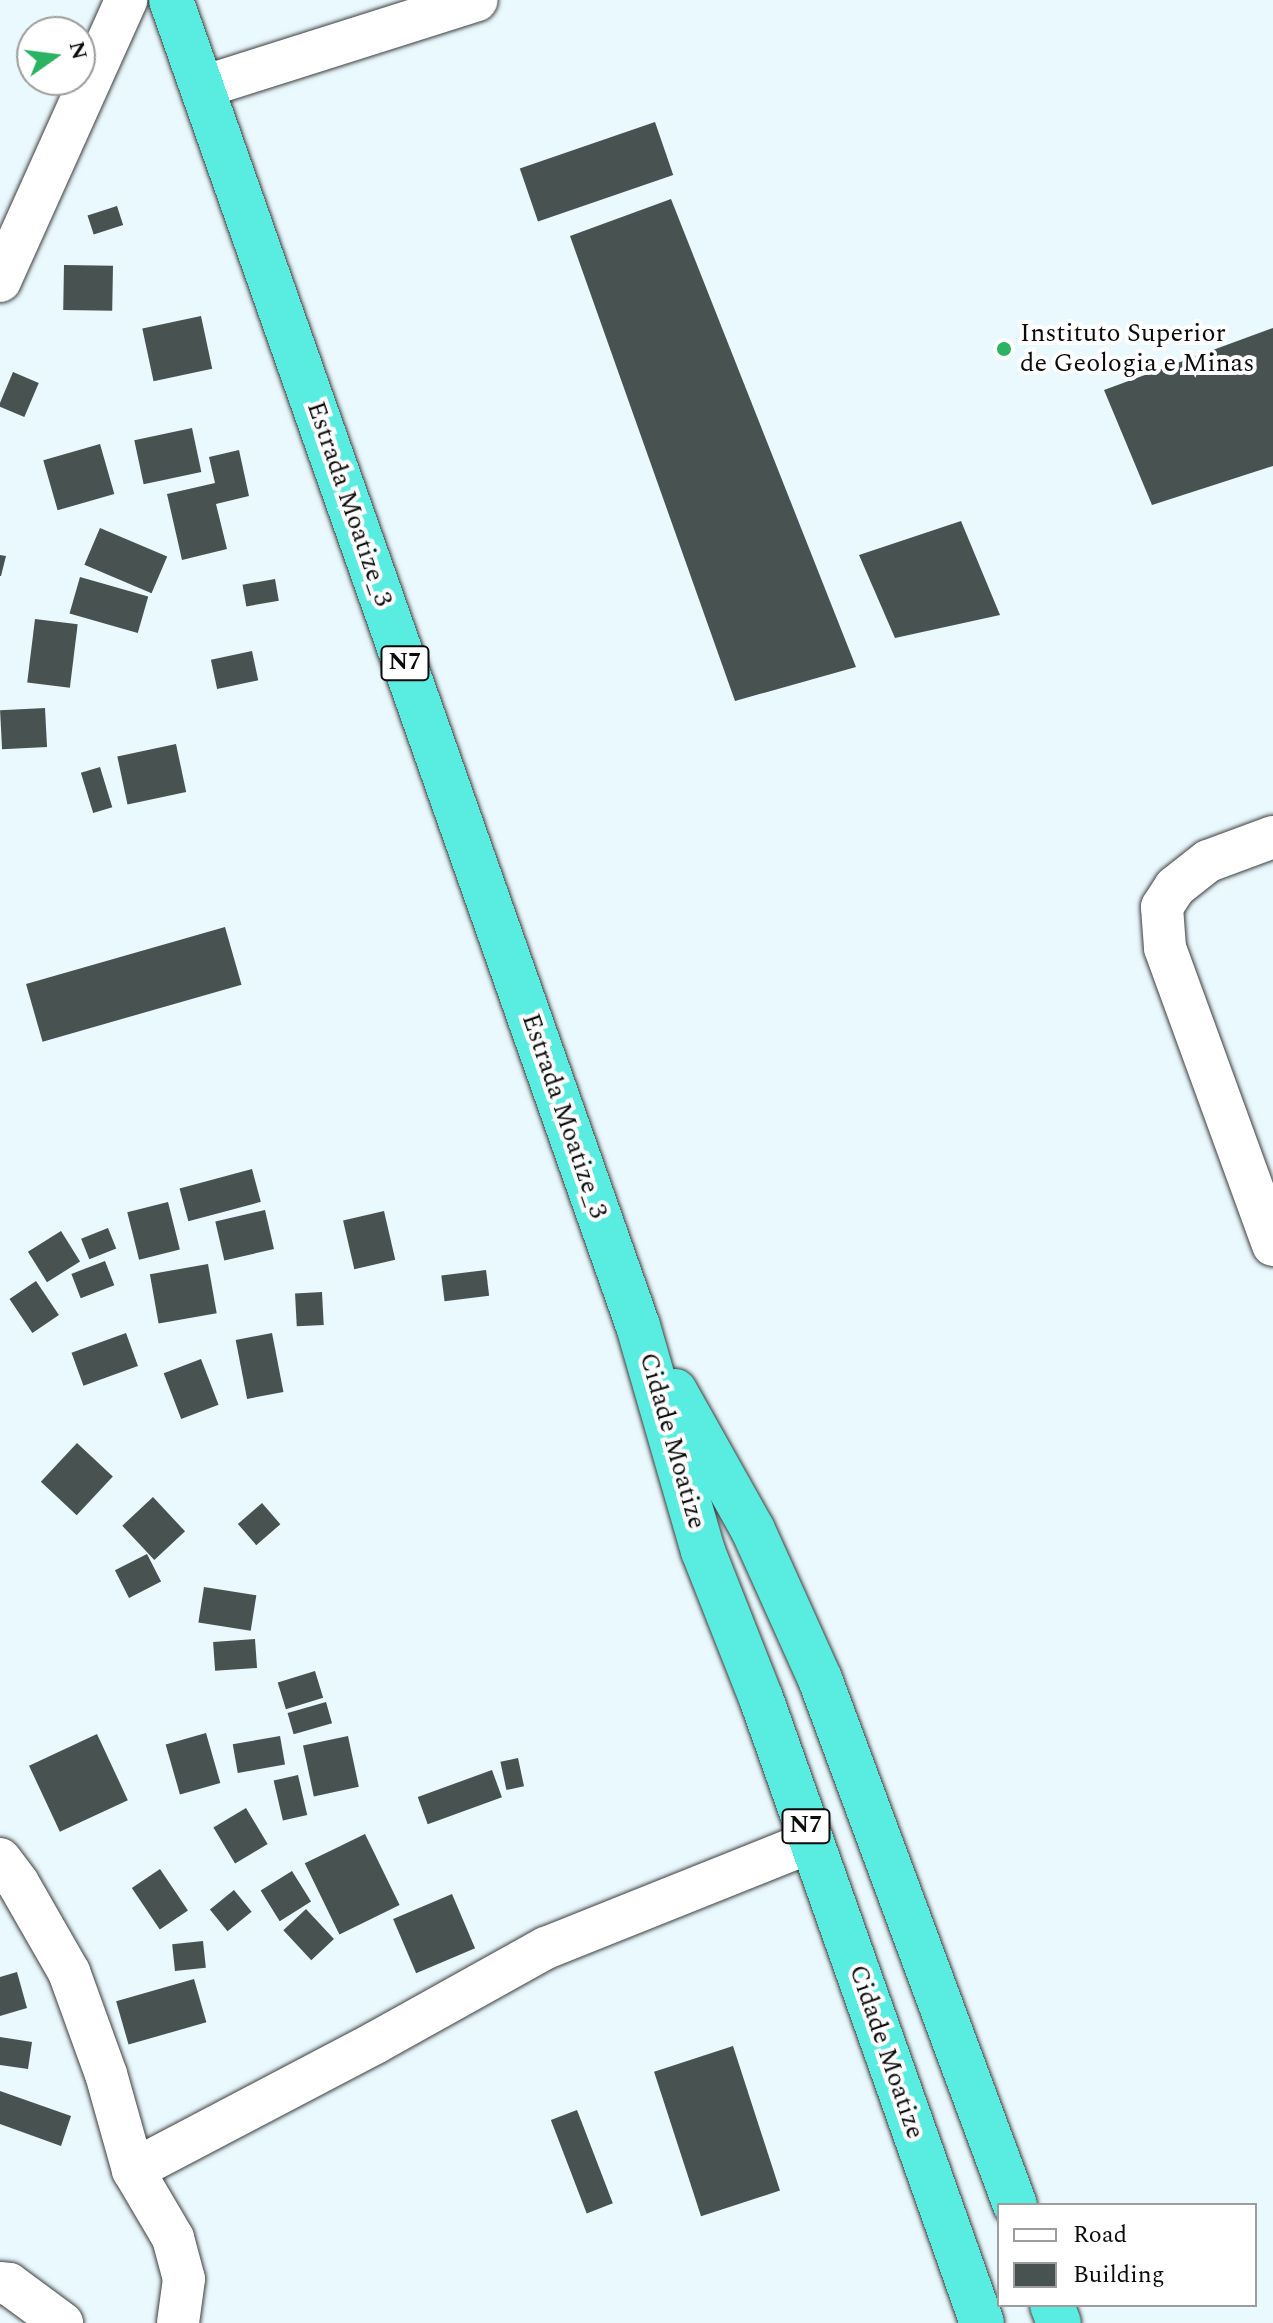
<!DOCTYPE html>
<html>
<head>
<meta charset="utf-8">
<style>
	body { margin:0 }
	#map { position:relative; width:1273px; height:2323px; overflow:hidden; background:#eaf9fe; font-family:Spectral,serif }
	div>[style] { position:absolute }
	.building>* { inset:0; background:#485351; transform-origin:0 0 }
	.roads { filter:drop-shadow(0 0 2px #3e3e3e) drop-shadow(0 0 2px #3e3e3e) }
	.street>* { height:42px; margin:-21px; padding:0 21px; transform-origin:21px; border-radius:21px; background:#fff }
	.highway>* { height:44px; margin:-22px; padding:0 22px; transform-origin:22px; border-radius:22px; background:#59ede1 }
	.dots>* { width:22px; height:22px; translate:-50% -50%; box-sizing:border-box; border:4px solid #fff; border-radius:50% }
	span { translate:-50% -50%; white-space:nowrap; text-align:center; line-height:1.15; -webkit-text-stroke:8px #fff; paint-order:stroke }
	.shield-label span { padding:2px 6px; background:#fff; border:2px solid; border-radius:6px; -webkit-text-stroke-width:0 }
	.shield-label { font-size:24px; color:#0b0b0b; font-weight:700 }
	.poi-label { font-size:26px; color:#0b0b0b }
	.left { translate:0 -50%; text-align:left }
	.street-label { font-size:26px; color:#0b0b0b }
	.legend { position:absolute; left:997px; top:2203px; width:260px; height:104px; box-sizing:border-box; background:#fff; border:2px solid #9d9d9d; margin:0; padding:10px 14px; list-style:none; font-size:24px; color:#0b0b0b }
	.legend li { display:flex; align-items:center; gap:16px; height:40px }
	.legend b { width:40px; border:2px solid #9d9d9d }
	.north { position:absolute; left:16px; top:16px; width:80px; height:80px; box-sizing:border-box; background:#fff; border:2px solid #9d9d9d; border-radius:50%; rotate:76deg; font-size:22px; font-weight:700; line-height:32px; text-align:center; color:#0b0b0b }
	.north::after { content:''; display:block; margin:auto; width:28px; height:36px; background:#2bb363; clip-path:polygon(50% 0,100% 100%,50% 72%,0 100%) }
</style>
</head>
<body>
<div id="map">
	<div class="building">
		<i style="left:655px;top:122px;width:56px;height:143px;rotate:71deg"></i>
		<i style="clip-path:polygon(671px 199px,856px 667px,735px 701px,570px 236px)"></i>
		<i style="left:117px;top:206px;width:20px;height:31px;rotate:72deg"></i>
		<i style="left:64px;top:265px;width:49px;height:45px;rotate:1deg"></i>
		<i style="left:201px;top:316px;width:54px;height:60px;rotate:78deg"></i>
		<i style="clip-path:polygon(1273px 328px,1273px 466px,1152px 505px,1104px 390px)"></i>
		<i style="left:13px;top:372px;width:28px;height:37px;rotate:23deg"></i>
		<i style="left:192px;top:428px;width:45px;height:59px;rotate:78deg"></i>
		<i style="left:100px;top:444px;width:52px;height:59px;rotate:74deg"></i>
		<i style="clip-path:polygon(239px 450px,249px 496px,216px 504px,227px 549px,182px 560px,167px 494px,215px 483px,209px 457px)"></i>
		<i style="clip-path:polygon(961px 521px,1000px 615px,895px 638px,859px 555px)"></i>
		<i style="left:100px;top:528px;width:73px;height:40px;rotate:23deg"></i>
		<i style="clip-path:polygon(0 555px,6px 556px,1px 576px,0 576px)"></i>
		<i style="left:80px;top:577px;width:71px;height:38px;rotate:16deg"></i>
		<i style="left:275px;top:579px;width:22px;height:33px;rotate:80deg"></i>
		<i style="left:35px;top:619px;width:43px;height:64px;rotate:7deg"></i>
		<i style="left:252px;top:651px;width:30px;height:42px;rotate:78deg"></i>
		<i style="left:45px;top:708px;width:39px;height:45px;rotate:87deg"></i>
		<i style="left:176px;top:744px;width:49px;height:60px;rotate:78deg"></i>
		<i style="left:100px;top:767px;width:42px;height:20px;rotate:73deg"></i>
		<i style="left:225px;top:927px;width:60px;height:207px;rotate:74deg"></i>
		<i style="left:252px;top:1169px;width:34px;height:75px;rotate:75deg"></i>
		<i style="left:168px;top:1202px;width:49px;height:42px;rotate:76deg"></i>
		<i style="left:265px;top:1210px;width:40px;height:51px;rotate:77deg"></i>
		<i style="left:384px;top:1211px;width:50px;height:42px;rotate:77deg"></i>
		<i style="left:108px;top:1228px;width:22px;height:29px;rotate:68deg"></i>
		<i style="left:61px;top:1231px;width:36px;height:39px;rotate:58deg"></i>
		<i style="left:105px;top:1261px;width:26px;height:36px;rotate:69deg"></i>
		<i style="left:208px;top:1264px;width:50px;height:59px;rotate:80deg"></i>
		<i style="left:486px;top:1270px;width:26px;height:45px;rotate:83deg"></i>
		<i style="left:36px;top:1281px;width:41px;height:32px;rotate:56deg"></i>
		<i style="left:322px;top:1292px;width:33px;height:27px;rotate:87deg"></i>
		<i style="left:126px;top:1333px;width:35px;height:58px;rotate:70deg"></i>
		<i style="left:272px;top:1333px;width:60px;height:37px;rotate:79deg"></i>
		<i style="left:201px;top:1359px;width:49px;height:40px;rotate:69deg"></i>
		<i style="left:77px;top:1443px;width:49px;height:53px;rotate:43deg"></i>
		<i style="left:153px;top:1497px;width:47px;height:42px;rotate:47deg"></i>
		<i style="left:262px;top:1503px;width:28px;height:32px;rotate:49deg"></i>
		<i style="left:147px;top:1554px;width:31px;height:36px;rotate:63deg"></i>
		<i style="left:204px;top:1587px;width:53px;height:36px;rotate:9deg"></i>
		<i style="left:255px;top:1639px;width:29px;height:42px;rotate:86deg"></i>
		<i style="left:315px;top:1671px;width:28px;height:39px;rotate:73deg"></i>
		<i style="left:326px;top:1702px;width:22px;height:40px;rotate:74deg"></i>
		<i style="left:206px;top:1733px;width:52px;height:42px;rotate:74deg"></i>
		<i style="left:97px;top:1734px;width:73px;height:75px;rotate:65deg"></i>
		<i style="left:280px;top:1736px;width:29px;height:48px;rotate:80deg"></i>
		<i style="left:348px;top:1736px;width:52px;height:46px;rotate:78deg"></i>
		<i style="left:518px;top:1758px;width:29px;height:18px;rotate:78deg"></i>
		<i style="left:492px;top:1770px;width:29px;height:79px;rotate:70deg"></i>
		<i style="left:298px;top:1775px;width:41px;height:25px;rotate:77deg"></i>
		<i style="left:246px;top:1808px;width:42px;height:38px;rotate:59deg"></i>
		<i style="left:365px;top:1834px;width:79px;height:67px;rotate:64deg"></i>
		<i style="left:160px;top:1869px;width:50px;height:34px;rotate:56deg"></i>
		<i style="left:292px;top:1871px;width:36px;height:37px;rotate:58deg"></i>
		<i style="left:234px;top:1890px;width:28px;height:31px;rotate:51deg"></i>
		<i style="left:452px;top:1894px;width:59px;height:64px;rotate:67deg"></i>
		<i style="left:306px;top:1909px;width:41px;height:31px;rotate:47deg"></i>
		<i style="left:203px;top:1941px;width:27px;height:31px;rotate:84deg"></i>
		<i style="clip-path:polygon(17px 1972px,27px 2008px,0 2016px,0 1977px)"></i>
		<i style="left:194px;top:1979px;width:45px;height:81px;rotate:74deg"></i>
		<i style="clip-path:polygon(0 2037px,32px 2042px,28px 2069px,0 2065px)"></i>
		<i style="left:733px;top:2046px;width:152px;height:83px;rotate:72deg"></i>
		<i style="clip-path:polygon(0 2091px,71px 2116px,61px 2146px,0 2124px)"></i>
		<i style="left:577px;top:2110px;width:100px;height:28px;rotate:69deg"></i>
	</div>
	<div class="roads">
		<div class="street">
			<i style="left:203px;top:87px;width:287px;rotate:-17.6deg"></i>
			<i style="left:0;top:281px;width:308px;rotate:-65.8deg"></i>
			<i style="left:1273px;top:837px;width:69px;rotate:159.7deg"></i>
			<i style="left:1208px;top:861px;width:42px;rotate:141.8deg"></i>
			<i style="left:1175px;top:887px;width:24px;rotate:123deg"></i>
			<i style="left:1162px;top:907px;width:41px;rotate:85.8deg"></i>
			<i style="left:1165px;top:948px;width:316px;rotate:70deg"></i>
			<i style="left:0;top:1859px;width:30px;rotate:53deg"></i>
			<i style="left:18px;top:1883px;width:103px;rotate:60.2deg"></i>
			<i style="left:69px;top:1972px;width:109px;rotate:70.1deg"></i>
			<i style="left:106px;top:2074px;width:100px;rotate:74.3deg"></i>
			<i style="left:133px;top:2170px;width:79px;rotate:59.5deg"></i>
			<i style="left:173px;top:2238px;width:42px;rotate:75deg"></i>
			<i style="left:184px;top:2279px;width:44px;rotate:97.8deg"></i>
			<i style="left:133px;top:2170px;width:273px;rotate:-27.7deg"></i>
			<i style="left:375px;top:2043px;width:196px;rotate:-29.1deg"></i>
			<i style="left:546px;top:1948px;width:285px;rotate:-21.8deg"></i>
			<i style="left:0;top:2283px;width:9px;rotate:6deg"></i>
			<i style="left:9px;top:2284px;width:66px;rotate:36.3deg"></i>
		</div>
		<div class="highway">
			<i style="left:171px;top:0;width:1406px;rotate:70.6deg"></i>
			<i style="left:638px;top:1326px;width:234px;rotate:73.9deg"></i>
			<i style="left:703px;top:1551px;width:158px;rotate:68.5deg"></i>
			<i style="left:761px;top:1698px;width:663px;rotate:70.53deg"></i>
			<i style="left:675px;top:1391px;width:159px;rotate:60.7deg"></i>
			<i style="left:753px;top:1530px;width:163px;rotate:65.8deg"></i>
			<i style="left:820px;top:1679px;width:561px;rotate:69.66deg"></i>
			<i style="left:1052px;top:2305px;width:19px;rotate:69deg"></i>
		</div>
	</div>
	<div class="dots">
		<i style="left:1004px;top:349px;background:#2bb363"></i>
	</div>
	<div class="shield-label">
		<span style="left:405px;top:663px">N7</span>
		<span style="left:806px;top:1826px">N7</span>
	</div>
	<div class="poi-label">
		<span class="left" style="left:1020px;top:349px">Instituto Superior<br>de Geologia e Minas</span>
	</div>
	<div class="street-label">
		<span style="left:349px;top:504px;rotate:71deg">Estrada Moatize_3</span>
		<span style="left:564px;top:1116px;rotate:71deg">Estrada Moatize_3</span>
		<span style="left:672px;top:1441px;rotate:74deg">Cidade Moatize</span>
		<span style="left:886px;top:2052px;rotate:71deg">Cidade Moatize</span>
	</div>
	<ul class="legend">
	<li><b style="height:10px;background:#fff"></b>Road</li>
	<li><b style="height:22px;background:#485351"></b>Building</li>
	</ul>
	<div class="north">N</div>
</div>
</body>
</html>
